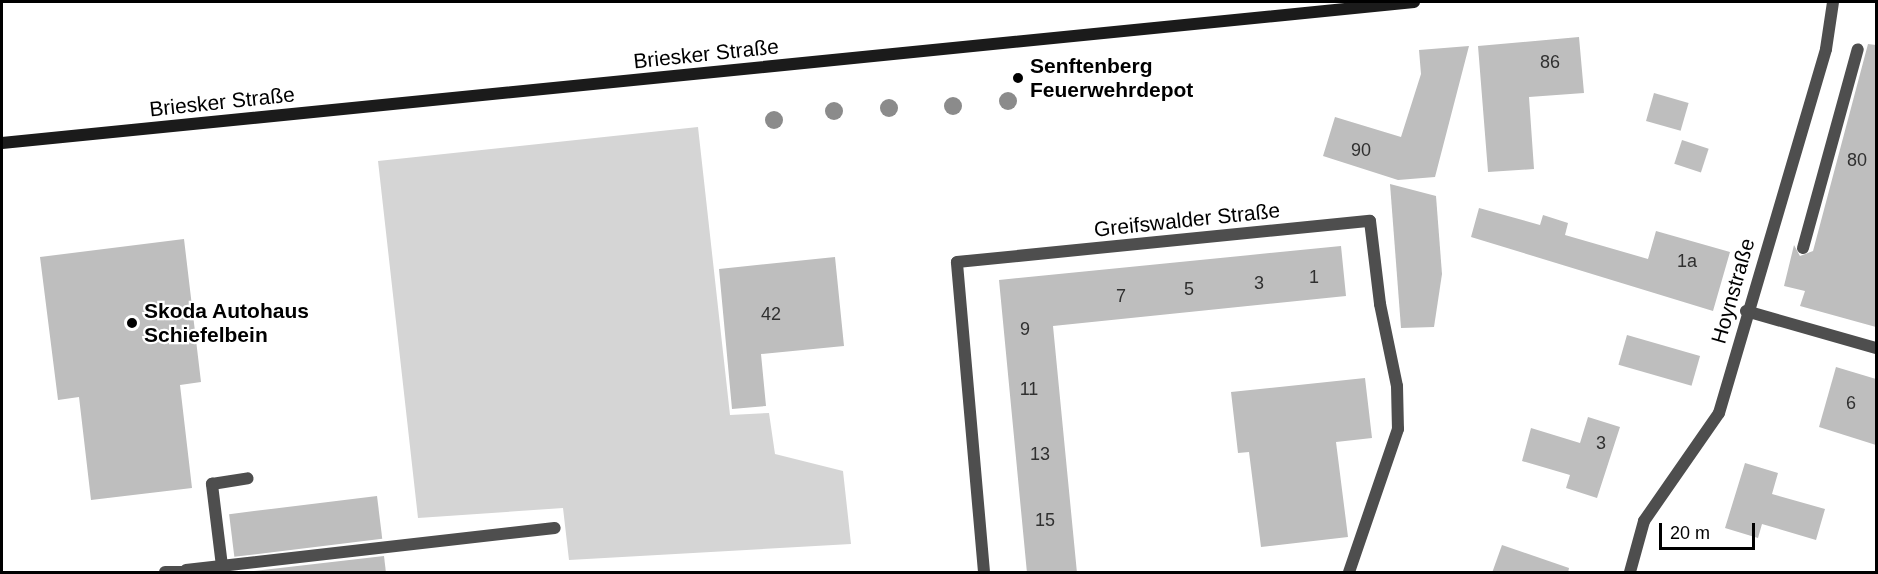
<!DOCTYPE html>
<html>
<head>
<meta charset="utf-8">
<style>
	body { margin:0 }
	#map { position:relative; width:1878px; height:574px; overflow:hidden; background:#fff; font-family:Arial,sans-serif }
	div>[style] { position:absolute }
	.green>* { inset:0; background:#d5d5d5 }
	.building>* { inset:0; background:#bebebe; transform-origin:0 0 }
	.lane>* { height:12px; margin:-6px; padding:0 6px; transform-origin:6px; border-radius:6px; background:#4e4e4e }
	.street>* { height:12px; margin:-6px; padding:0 6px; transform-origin:6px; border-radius:6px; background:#4e4e4e }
	.secondary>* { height:12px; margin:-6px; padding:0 6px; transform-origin:6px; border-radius:6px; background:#1b1b1b }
	.trees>* { width:18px; height:18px; margin:-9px; border-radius:50%; background:#8b8b8b }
	.dots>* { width:16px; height:16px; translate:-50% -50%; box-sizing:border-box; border:3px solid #fff; border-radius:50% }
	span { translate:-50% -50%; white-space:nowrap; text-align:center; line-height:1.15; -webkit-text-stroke:4.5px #fff; paint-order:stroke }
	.number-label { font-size:18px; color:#303030 }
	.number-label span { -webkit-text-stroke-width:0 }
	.street-label { font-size:21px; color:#000 }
	.poi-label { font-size:21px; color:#000; font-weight:700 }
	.left { translate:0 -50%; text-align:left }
	.frame { position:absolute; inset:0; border:3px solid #000; pointer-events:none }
	.scale { position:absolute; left:1659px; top:523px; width:96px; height:27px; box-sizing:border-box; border:3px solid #000; border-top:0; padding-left:8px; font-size:18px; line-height:21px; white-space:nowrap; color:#000; -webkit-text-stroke:4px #fff; paint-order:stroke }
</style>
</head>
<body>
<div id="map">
	<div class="green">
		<i style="clip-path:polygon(698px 127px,730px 415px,769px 413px,775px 454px,843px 471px,851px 544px,569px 560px,563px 508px,418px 518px,378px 161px)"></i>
	</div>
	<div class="building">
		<i style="clip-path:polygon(1579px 37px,1584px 93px,1529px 97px,1534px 169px,1488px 172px,1478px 46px)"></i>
		<i style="clip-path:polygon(1868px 44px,1876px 45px,1876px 327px,1800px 306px,1805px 291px,1784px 286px,1794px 245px,1800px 256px,1813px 251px)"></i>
		<i style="clip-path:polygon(1469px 46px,1435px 177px,1398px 180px,1323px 156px,1335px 117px,1401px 137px,1421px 74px,1419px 50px)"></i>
		<i style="left:1654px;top:93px;width:36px;height:29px;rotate:16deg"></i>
		<i style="left:1682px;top:140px;width:28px;height:25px;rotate:18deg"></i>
		<i style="clip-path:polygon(1390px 184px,1436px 196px,1442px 274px,1434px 327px,1401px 328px)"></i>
		<i style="clip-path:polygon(1479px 208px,1540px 225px,1543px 215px,1568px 223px,1565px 235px,1648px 259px,1656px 231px,1730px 252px,1713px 311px,1471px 237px)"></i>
		<i style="clip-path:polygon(184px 239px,201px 382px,180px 385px,192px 488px,91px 500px,79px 397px,58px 400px,40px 257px)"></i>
		<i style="clip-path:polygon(1341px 246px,1346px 296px,1053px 326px,1077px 573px,1027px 573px,999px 280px)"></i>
		<i style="clip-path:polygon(835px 257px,844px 346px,761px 354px,766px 406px,732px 409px,719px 269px)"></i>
		<i style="left:1627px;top:335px;width:76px;height:31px;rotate:16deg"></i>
		<i style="clip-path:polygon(1836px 367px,1876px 379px,1876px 445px,1819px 427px)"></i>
		<i style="clip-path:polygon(1365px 378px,1372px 438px,1336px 442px,1348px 537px,1261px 547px,1249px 452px,1238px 453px,1231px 392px)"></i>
		<i style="clip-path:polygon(1588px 417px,1620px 427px,1597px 498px,1566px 488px,1570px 475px,1522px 461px,1531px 428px,1580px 443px)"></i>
		<i style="clip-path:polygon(1745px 463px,1778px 473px,1772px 494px,1825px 509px,1816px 540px,1762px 524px,1758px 538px,1725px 528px)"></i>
		<i style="left:377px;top:496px;width:43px;height:149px;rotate:83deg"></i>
		<i style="clip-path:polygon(1502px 545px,1569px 568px,1568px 573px,1492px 573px)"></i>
		<i style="clip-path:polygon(384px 556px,386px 573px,237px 573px)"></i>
	</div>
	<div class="lane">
		<i style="left:1803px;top:248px;width:206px;rotate:-74.6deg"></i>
		<i style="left:222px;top:566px;width:83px;rotate:-97deg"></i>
		<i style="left:212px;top:484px;width:36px;rotate:-9deg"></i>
		<i style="left:186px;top:570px;width:371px;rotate:-6.5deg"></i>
		<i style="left:165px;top:572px;width:21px"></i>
	</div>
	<div class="street">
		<i style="left:1746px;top:311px;width:135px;rotate:15.9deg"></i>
		<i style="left:984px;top:572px;width:311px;rotate:-95deg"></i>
		<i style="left:957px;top:262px;width:415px;rotate:-5.7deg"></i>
		<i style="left:1370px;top:221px;width:84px;rotate:83.1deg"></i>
		<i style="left:1380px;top:304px;width:84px;rotate:78.3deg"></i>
		<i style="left:1397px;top:386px;width:43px;rotate:88.7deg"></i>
		<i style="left:1398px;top:429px;width:151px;rotate:108.9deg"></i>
		<i style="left:1630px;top:572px;width:53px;rotate:-74.6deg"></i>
		<i style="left:1644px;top:521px;width:131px;rotate:-55.2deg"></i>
		<i style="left:1719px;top:413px;width:379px;rotate:-73.6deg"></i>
		<i style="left:1826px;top:49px;width:48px;rotate:-81.5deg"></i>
	</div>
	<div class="secondary">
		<i style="left:2px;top:143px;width:1419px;rotate:-5.7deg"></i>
	</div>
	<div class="trees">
		<i style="left:1008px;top:101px"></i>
		<i style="left:953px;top:106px"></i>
		<i style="left:889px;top:108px"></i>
		<i style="left:834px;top:111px"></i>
		<i style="left:774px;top:120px"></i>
	</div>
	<div class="dots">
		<i style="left:1018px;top:78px;background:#000"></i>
		<i style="left:132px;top:323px;background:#000"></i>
	</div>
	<div class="number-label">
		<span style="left:1550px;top:62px">86</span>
		<span style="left:1361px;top:150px">90</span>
		<span style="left:1857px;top:160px">80</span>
		<span style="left:1687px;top:261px">1a</span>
		<span style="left:1314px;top:277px">1</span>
		<span style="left:1259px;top:283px">3</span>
		<span style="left:1189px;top:289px">5</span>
		<span style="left:1121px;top:296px">7</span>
		<span style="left:771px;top:314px">42</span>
		<span style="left:1025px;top:329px">9</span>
		<span style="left:1029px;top:389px">11</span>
		<span style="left:1851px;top:403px">6</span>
		<span style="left:1601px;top:443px">3</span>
		<span style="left:1040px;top:454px">13</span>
		<span style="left:1045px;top:520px">15</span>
	</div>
	<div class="street-label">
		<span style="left:706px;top:54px;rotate:-6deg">Briesker Straße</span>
		<span style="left:222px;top:102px;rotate:-6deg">Briesker Straße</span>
		<span style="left:1187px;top:220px;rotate:-6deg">Greifswalder Straße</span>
		<span style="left:1733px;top:291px;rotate:-74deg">Hoynstraße</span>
	</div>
	<div class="poi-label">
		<span class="left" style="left:1030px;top:78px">Senftenberg<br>Feuerwehrdepot</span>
		<span class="left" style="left:144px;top:323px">Skoda Autohaus<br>Schiefelbein</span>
	</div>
	<div class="frame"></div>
	<div class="scale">20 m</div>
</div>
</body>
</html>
